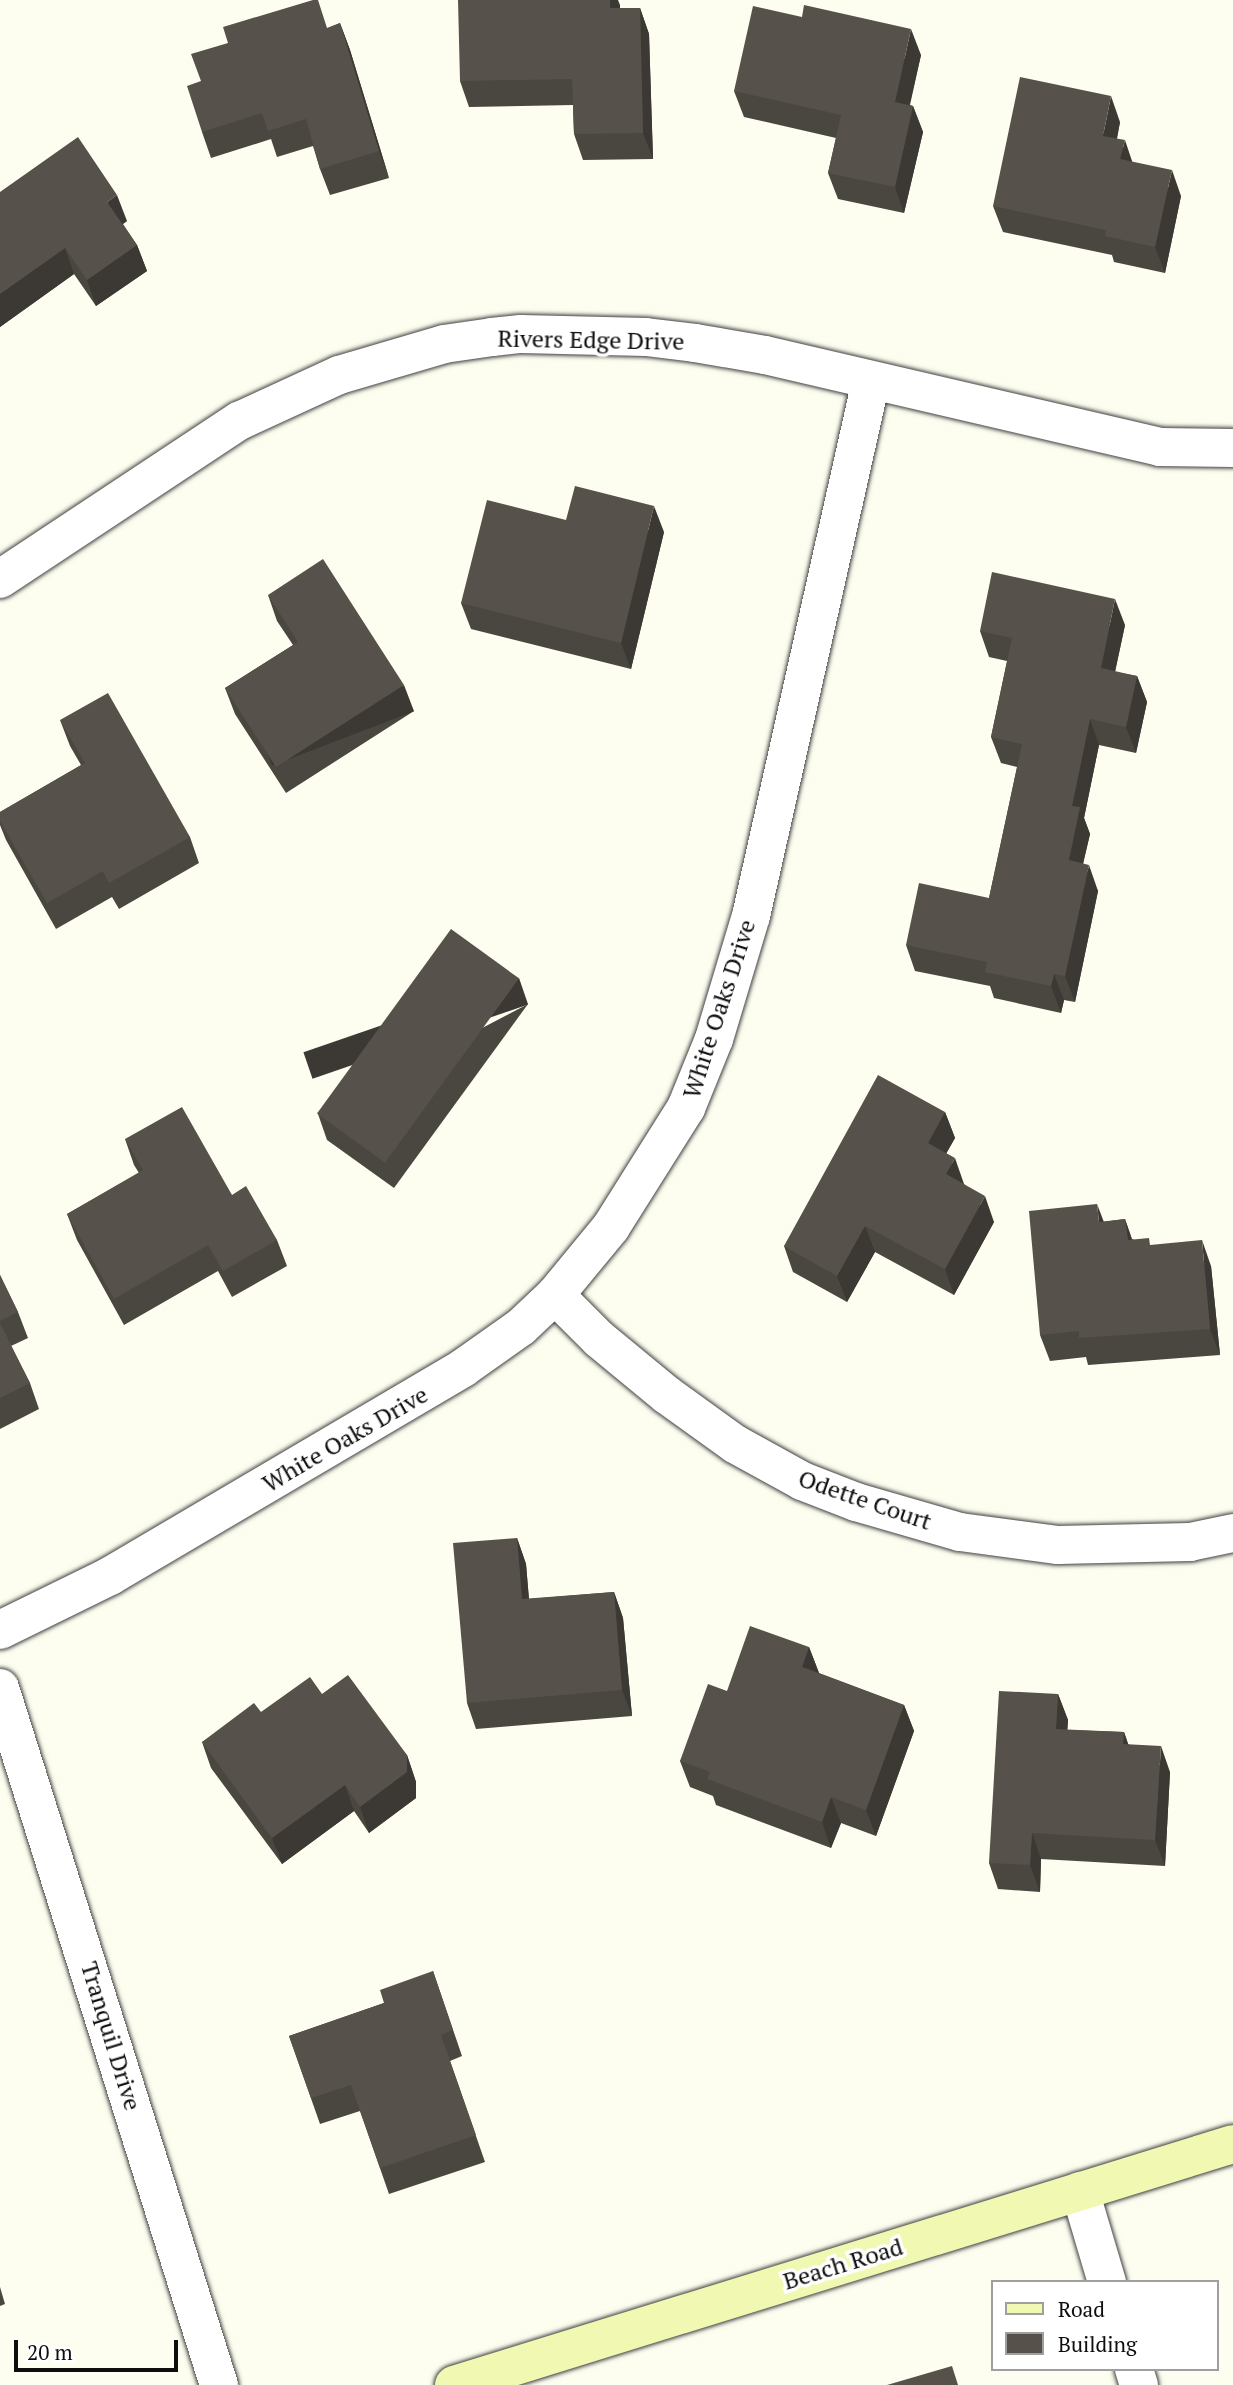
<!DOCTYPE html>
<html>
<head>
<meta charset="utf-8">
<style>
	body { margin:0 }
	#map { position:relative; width:1233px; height:2385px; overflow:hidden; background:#fdfef0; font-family:"PT Serif",serif }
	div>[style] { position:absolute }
	.roads { filter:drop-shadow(0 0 2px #414141) drop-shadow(0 0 2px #414141) }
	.street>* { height:38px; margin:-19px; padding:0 19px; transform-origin:19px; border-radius:19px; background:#fff }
	.secondary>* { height:38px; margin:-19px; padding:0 19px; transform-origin:19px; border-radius:19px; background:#f1f8b1 }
	.wall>* { inset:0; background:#4a4740 }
	.shaded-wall>* { inset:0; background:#3c3934; transform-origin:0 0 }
	.building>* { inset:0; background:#56524b; transform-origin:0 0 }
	span { translate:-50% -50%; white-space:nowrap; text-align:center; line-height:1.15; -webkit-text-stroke:7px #fff; paint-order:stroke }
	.street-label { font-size:24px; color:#0e0e0e }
	.legend { position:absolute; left:991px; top:2280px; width:228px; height:91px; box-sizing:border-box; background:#fff; border:2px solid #9f9f9f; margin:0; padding:9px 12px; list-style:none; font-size:21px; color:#0e0e0e }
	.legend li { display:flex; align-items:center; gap:14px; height:35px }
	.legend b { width:35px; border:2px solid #9f9f9f }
	.scale { position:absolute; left:14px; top:2340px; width:164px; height:32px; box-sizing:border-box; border:4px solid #0e0e0e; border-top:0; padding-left:9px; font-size:21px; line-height:24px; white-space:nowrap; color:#0e0e0e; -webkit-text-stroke:5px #fff; paint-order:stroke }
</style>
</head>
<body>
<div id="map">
	<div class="roads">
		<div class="street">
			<i style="left:0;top:579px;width:287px;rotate:-33.5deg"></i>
			<i style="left:239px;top:421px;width:110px;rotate:-24.7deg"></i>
			<i style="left:339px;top:375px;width:109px;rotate:-16.4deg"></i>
			<i style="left:444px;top:344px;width:49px;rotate:-8.3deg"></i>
			<i style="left:492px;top:337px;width:29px;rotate:-6deg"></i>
			<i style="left:521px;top:334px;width:125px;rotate:1.4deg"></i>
			<i style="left:646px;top:337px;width:49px;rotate:7deg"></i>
			<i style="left:695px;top:343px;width:71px;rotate:9.7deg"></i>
			<i style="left:765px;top:355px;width:406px;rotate:13.1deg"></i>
			<i style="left:1160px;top:447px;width:73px;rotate:0.8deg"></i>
			<i style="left:555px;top:1295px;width:62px;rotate:45deg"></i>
			<i style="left:599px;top:1339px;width:88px;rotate:39.5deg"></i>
			<i style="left:667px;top:1395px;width:84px;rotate:35.8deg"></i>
			<i style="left:735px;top:1444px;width:77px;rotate:28.9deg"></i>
			<i style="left:802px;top:1481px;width:58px;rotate:21.3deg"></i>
			<i style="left:856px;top:1502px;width:108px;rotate:16.1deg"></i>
			<i style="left:960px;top:1532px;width:99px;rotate:7.6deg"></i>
			<i style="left:1058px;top:1545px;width:132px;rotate:-1.3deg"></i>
			<i style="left:1190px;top:1542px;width:44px;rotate:-11.8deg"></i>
			<i style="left:0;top:1630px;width:123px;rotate:-26.1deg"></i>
			<i style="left:110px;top:1576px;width:410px;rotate:-30.5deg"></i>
			<i style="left:463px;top:1368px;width:71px;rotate:-35.3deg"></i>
			<i style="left:521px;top:1327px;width:47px;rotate:-43.3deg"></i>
			<i style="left:555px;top:1295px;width:88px;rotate:-50.5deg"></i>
			<i style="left:611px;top:1227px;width:141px;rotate:-57.8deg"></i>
			<i style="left:686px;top:1108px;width:74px;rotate:-67.9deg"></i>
			<i style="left:714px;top:1039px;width:128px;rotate:-73.3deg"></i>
			<i style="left:751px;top:916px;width:548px;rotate:-77.36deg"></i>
			<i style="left:0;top:1688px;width:731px;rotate:72.56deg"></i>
			<i style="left:1080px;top:2191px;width:95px;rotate:73.5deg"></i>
			<i style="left:1134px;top:2369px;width:17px;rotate:73deg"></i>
		</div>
		<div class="secondary">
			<i style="left:454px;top:2385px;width:815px;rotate:-17.19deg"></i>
		</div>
	</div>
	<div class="wall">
		<i style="clip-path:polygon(620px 5px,620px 8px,640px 8px,649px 34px,653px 159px,583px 160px,574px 134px,573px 105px,469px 107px,460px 81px)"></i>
		<i style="clip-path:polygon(340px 23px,350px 50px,389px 178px,330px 195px,320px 169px,313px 146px,277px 157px,271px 139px,211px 158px,202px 132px,201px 81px,328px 28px)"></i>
		<i style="clip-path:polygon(921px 55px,910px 105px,913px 106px,923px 132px,904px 213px,838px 199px,828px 173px,836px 138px,744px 117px,734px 91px)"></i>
		<i style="clip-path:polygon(1120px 122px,1117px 139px,1132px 162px,1181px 196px,1165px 273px,1114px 262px,1112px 255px,1003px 232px,993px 206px)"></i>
		<i style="clip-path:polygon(0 192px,127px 221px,123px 224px,137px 245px,147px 271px,96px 306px,74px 274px,0 327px)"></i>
		<i style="clip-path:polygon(566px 520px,664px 532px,631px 669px,471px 629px,461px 603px)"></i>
		<i style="clip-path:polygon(268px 595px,414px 711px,286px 793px,235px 714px,225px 688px,293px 645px,277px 621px)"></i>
		<i style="clip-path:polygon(1125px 625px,1115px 672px,1137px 676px,1147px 702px,1136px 753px,1099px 745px,1084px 818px,1090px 834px,1083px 863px,1098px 891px,1075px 1002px,1064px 1000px,1061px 1013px,994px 998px,990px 986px,915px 971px,906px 945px,989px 898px,1017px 767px,1001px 763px,991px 737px,1007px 661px,989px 657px,980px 631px)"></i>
		<i style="clip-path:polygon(60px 720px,190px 837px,199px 863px,119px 909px,112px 897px,56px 929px,6px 840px,0 825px,0 812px,81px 765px,70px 746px)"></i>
		<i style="clip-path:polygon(528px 1004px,394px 1188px,327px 1140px,318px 1114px)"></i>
		<i style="clip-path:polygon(945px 1112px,955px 1138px,946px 1154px,964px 1184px,994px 1222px,954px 1295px,875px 1252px,847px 1302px,793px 1272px,784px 1246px)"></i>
		<i style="clip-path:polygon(125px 1139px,232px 1195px,277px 1240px,287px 1266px,232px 1297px,218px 1271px,124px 1325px,77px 1240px,67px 1214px,139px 1173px,134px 1165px)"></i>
		<i style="clip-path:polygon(1125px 1219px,1132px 1239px,1211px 1266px,1220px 1355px,1088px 1365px,1086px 1357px,1050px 1361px,1040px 1335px,1103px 1222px)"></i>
		<i style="clip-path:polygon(0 1275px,18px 1312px,28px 1338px,11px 1346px,30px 1383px,39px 1409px,0 1429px)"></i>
		<i style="clip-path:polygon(517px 1538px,526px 1564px,529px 1599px,614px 1592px,623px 1618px,632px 1716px,476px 1729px,467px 1703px)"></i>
		<i style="clip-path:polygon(809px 1647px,819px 1673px,904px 1705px,914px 1731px,876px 1836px,841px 1823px,831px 1848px,716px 1805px,713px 1796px,690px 1787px,680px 1761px,727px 1691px)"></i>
		<i style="clip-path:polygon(322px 1694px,407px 1755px,416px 1782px,416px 1798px,369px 1833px,354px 1811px,282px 1864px,211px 1768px,202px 1742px,261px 1712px)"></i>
		<i style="clip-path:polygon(1058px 1694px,1068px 1720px,1067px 1730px,1124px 1732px,1128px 1744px,1170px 1772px,1165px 1866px,1041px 1859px,1040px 1892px,998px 1889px,989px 1863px)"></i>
		<i style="clip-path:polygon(433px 1971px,462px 2056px,450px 2061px,485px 2162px,389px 2194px,360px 2111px,320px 2124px,289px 2036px,384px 2003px)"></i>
		<i style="clip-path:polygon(0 2287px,5px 2304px,0 2306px)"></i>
	</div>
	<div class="shaded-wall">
		<i style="clip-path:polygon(610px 0,618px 0,620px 5px,620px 34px,610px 8px)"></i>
		<i style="clip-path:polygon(640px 8px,649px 34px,653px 159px,643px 133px)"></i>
		<i style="clip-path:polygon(340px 23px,350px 50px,389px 178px,379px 151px)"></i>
		<i style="clip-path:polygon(911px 29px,921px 55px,904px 128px,895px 102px)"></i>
		<i style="clip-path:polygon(1111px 96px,1120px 122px,1112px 162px,1103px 136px)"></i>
		<i style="clip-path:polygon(913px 106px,923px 132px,904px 213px,895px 187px)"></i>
		<i style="clip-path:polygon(1125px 140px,1134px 167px,1120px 159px)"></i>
		<i style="clip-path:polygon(1172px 170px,1181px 196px,1165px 273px,1155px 247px)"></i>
		<i style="clip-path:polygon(117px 195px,127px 221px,117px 228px,107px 202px)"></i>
		<i style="clip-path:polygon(137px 245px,147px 271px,96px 306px,87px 280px)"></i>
		<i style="clip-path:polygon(65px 248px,74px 274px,0 327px,0 294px)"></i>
		<i style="clip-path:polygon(654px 506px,664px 532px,631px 669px,621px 643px)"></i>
		<i style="clip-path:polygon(1115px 599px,1125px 625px,1110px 695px,1101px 668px)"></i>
		<i style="clip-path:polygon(1137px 676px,1147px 702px,1136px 753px,1126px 727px)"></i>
		<i style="left:404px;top:685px;width:28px;height:152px;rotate:69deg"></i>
		<i style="clip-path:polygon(1090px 719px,1099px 745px,1084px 818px,1090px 834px,1078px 886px,1069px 860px,1072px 806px)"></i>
		<i style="clip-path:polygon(1089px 865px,1098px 891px,1075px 1002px,1065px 976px)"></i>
		<i style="clip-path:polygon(1054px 974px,1064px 1000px,1061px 1013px,1051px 986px)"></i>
		<i style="left:519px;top:978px;width:28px;height:228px;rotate:71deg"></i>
		<i style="clip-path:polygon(945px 1112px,955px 1138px,937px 1169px,928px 1143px)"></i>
		<i style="clip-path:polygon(955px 1158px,964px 1184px,946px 1174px)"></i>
		<i style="clip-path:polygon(985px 1196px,994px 1222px,954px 1295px,945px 1269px)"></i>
		<i style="clip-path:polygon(1097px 1204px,1107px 1230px,1099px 1222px)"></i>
		<i style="clip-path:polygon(1125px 1219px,1134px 1246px,1128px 1240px)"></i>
		<i style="clip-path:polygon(865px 1226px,875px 1252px,847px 1302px,837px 1276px)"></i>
		<i style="clip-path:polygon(1202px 1240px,1211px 1266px,1220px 1355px,1210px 1329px)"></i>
		<i style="clip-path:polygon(517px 1538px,526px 1564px,531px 1625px,522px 1599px)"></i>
		<i style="clip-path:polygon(614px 1592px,623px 1618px,632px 1716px,622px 1690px)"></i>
		<i style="clip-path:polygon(809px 1647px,819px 1673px,802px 1667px)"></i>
		<i style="clip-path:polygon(1058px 1694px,1068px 1720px,1066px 1755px,1056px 1729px)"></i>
		<i style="clip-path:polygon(904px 1705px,914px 1731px,876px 1836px,866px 1810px)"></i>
		<i style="clip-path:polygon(1124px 1732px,1133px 1758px,1123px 1744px)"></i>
		<i style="clip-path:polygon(1161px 1746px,1170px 1772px,1165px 1866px,1155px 1840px)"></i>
		<i style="clip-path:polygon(407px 1755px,416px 1782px,416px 1798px,369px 1833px,360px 1807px)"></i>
		<i style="clip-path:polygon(345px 1785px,354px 1811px,282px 1864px,272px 1838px)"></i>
		<i style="clip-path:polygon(831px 1797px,841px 1823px,831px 1848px,822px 1822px)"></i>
		<i style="clip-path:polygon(1032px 1833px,1041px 1859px,1040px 1892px,1030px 1865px)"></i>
	</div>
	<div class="building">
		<i style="clip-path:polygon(313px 0,318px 0,327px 28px,340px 23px,379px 151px,320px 169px,306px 119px,268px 131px,262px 113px,202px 132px,187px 86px,201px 81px,191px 54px,228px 43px,223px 27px)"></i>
		<i style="clip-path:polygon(458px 0,610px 0,610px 8px,640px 8px,643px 133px,574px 134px,572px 79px,460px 81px)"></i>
		<i style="clip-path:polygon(804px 5px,911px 29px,895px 102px,913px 106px,895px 187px,828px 173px,841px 115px,734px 91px,753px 6px,802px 17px)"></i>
		<i style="clip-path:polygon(1020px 77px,1111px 96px,1103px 136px,1125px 140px,1120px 159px,1172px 170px,1155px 247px,1105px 236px,1106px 230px,993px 206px)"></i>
		<i style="clip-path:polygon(78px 137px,117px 195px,107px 202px,137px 245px,87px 280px,65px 248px,0 294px,0 192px)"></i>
		<i style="clip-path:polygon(575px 486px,654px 506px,621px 643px,461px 603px,487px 500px,566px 520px)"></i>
		<i style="clip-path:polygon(323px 559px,404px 685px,276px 767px,225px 688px,298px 642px,268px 595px)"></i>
		<i style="clip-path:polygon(992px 572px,1115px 599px,1101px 668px,1137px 676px,1126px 727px,1090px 719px,1072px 806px,1080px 807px,1069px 860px,1089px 865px,1065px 976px,1054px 974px,1051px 986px,985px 972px,987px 962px,906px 945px,919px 883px,989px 898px,1022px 744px,991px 737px,1012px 638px,980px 631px)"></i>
		<i style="clip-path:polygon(108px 693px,190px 837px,109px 883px,103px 871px,47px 903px,0 821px,0 812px,85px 763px,60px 720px)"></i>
		<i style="left:451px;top:929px;width:84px;height:228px;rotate:36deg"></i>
		<i style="clip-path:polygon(878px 1075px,945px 1112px,928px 1143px,955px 1158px,946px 1174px,985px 1196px,945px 1269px,865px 1226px,837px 1276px,784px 1246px)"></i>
		<i style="clip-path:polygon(182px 1107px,232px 1195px,246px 1186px,277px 1240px,223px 1271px,208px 1245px,114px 1299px,67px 1214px,143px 1170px,125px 1139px)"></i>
		<i style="clip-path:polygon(1097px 1204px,1099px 1222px,1125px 1219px,1128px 1240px,1149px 1238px,1150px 1245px,1202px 1240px,1210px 1329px,1079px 1338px,1079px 1331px,1040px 1335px,1029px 1211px)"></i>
		<i style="clip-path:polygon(0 1275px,18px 1312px,0 1321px)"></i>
		<i style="clip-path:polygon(0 1323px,30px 1383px,0 1398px)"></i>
		<i style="clip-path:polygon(517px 1538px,522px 1599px,614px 1592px,622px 1690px,467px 1703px,453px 1543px)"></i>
		<i style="clip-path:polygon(750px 1626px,809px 1647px,802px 1667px,904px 1705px,866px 1810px,831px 1797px,822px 1822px,707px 1779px,710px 1772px,680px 1761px,708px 1684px,727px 1691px)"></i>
		<i style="clip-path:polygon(348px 1675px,407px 1755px,407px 1772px,360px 1807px,345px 1785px,272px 1838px,202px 1742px,254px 1703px,261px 1712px,310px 1677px,322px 1694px)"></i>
		<i style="clip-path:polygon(999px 1691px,1058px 1694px,1056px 1729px,1124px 1732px,1123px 1744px,1161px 1746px,1155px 1840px,1032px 1833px,1030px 1865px,989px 1863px)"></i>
		<i style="clip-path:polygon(433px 1971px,453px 2030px,441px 2035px,476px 2135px,380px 2168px,351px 2085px,311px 2098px,289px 2036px,384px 2003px,380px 1990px)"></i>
		<i style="clip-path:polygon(952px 2366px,958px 2385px,887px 2385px)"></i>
	</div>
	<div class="street-label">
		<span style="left:591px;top:340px;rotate:1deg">Rivers Edge Drive</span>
		<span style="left:719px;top:1009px;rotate:-72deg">White Oaks Drive</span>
		<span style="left:345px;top:1439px;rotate:-30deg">White Oaks Drive</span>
		<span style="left:865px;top:1500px;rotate:19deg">Odette Court</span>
		<span style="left:111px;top:2036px;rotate:73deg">Tranquil Drive</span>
		<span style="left:843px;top:2264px;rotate:-17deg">Beach Road</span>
	</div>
	<ul class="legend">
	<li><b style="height:9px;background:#f1f8b1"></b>Road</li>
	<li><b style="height:19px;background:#56524b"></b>Building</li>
	</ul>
	<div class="scale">20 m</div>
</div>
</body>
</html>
